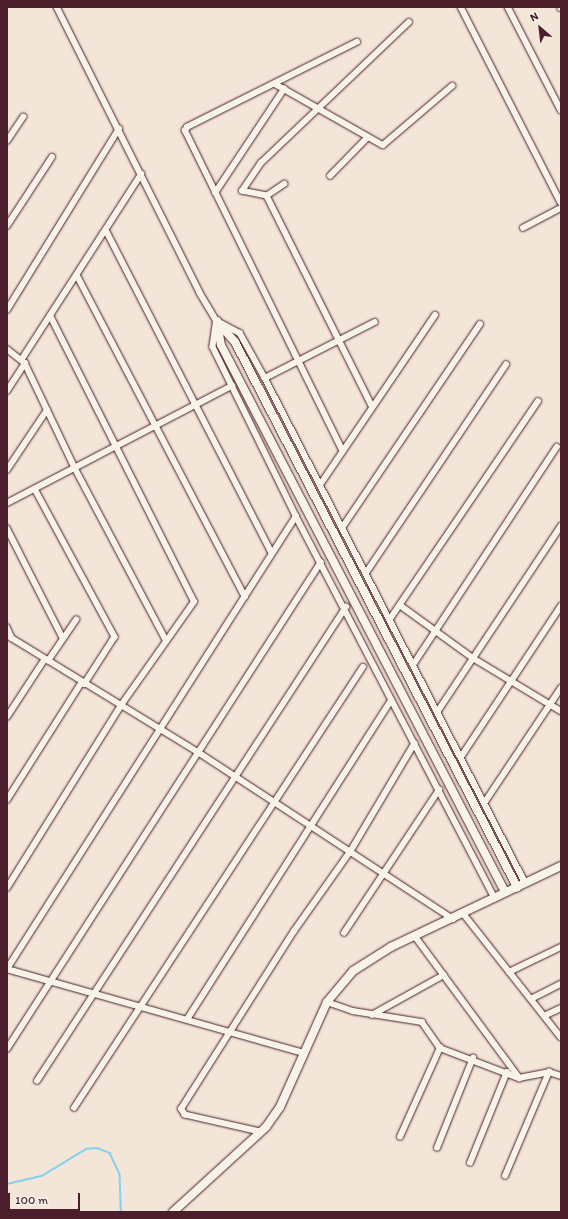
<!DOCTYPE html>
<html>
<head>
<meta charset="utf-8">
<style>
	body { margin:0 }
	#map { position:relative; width:568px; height:1219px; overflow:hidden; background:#f3e5d7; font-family:Itim,sans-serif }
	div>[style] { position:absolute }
	.stream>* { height:1.5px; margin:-0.75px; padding:0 0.75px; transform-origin:0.75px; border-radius:0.75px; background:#88cfe9 }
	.roads { filter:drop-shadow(0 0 1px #4a1f2b) drop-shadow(0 0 1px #4a1f2b) }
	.street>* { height:5.5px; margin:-2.75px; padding:0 2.75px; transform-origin:2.75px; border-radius:2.75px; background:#f7f3e8 }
	.secondary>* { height:8px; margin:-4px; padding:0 4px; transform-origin:4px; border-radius:4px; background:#f7f3e8 }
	span { translate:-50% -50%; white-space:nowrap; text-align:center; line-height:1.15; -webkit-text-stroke:3.5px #f7f3e8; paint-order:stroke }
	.frame { position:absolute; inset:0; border:8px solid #4a1f2b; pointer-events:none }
	.north { position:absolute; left:520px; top:8px; width:40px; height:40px; -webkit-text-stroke:3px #f7f3e8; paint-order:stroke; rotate:332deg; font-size:11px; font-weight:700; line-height:16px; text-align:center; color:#4a1f2b }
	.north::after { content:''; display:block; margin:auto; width:14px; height:18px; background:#4a1f2b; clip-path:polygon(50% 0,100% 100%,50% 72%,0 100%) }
	.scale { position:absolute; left:8px; top:1193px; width:72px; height:18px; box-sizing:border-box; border:2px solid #4a1f2b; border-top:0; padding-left:5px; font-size:12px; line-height:14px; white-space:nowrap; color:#4a1f2b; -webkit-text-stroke:3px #f7f3e8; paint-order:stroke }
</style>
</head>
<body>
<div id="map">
	<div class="stream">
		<i style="left:7px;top:1184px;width:36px;rotate:-13deg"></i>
		<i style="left:42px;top:1176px;width:52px;rotate:-31.5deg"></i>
		<i style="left:86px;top:1149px;width:11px;rotate:-5deg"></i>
		<i style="left:97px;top:1148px;width:14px;rotate:21deg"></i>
		<i style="left:110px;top:1153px;width:23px;rotate:65deg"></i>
		<i style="left:120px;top:1174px;width:38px;rotate:88deg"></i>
	</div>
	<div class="roads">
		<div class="street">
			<i style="left:57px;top:7px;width:320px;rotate:63.4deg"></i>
			<i style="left:200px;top:293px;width:33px;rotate:59deg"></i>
			<i style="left:217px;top:321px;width:26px;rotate:28deg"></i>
			<i style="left:240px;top:333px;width:51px;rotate:60.9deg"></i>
			<i style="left:265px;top:378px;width:567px;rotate:62.71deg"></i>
			<i style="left:461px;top:7px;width:219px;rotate:62.9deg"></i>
			<i style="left:508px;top:7px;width:116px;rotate:62.8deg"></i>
			<i style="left:561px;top:7px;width:1px;rotate:90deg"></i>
			<i style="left:275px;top:84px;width:124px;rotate:29.5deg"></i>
			<i style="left:383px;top:145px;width:91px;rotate:-40.5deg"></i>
			<i style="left:7px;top:141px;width:29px;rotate:-56deg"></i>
			<i style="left:330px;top:176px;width:54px;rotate:-45.7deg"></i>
			<i style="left:285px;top:184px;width:22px;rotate:146deg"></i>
			<i style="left:267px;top:196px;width:25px;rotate:-169deg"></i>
			<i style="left:242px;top:191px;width:34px;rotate:-56deg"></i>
			<i style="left:261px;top:163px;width:204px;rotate:-43.6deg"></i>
			<i style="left:215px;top:193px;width:125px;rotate:-56.4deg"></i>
			<i style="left:267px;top:196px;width:235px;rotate:63.4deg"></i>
			<i style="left:7px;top:226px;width:82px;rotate:-56.9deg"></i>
			<i style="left:523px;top:228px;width:43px;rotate:-27.8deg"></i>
			<i style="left:106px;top:230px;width:363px;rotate:62.8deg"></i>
			<i style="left:77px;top:275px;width:363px;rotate:62.4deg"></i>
			<i style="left:7px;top:310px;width:213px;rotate:-58.3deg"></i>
			<i style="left:216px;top:325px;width:22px;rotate:98deg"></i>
			<i style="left:213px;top:347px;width:188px;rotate:63.8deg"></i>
			<i style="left:296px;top:516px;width:431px;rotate:62.5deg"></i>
			<i style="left:7px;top:349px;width:23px;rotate:38deg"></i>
			<i style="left:25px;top:363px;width:116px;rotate:64.5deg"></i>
			<i style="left:75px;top:468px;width:195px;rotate:62.1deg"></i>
			<i style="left:22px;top:359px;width:220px;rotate:-57.2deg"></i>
			<i style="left:265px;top:378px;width:123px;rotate:-27deg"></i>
			<i style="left:7px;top:391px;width:33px;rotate:-57deg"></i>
			<i style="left:342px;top:450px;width:356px;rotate:-116.2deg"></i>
			<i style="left:185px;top:131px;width:4px;rotate:-63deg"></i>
			<i style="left:187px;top:127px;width:190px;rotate:-26.6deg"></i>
			<i style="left:7px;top:470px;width:72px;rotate:-56.3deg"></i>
			<i style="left:320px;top:485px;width:205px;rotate:-55.9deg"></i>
			<i style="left:35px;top:489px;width:168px;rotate:61.6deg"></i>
			<i style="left:115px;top:637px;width:56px;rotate:122.6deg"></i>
			<i style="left:7px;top:503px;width:254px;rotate:-27.5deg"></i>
			<i style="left:7px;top:528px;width:123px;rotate:63deg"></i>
			<i style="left:342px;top:528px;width:246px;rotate:-55.9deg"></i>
			<i style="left:366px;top:573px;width:251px;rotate:-56.1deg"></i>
			<i style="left:400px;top:605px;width:90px;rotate:36deg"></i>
			<i style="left:473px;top:658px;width:103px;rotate:31.1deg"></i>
			<i style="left:390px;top:619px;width:263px;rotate:-55.8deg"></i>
			<i style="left:7px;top:627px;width:12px;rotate:66deg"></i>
			<i style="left:7px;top:635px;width:224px;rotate:31.5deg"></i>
			<i style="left:198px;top:752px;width:305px;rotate:33.2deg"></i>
			<i style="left:48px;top:661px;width:50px;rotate:-55.7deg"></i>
			<i style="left:413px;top:665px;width:261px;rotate:-56.6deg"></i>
			<i style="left:438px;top:711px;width:222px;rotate:-56.4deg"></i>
			<i style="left:7px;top:717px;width:69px;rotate:-56.8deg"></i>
			<i style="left:461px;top:757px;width:181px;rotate:-56.5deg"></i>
			<i style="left:7px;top:800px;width:140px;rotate:-57.6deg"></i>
			<i style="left:485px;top:802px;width:137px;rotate:-56.3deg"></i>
			<i style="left:7px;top:888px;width:217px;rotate:-58deg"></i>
			<i style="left:122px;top:704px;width:125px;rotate:-54.8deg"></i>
			<i style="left:194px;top:602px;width:320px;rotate:-116.7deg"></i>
			<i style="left:463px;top:913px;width:158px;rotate:51.7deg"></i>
			<i style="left:344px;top:933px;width:172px;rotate:-56.4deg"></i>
			<i style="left:415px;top:936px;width:175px;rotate:53.6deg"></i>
			<i style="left:7px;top:969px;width:537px;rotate:-57.46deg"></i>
			<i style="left:7px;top:969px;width:309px;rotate:15.8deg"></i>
			<i style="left:509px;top:972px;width:58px;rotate:-25.7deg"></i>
			<i style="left:531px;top:999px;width:34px;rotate:-27deg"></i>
			<i style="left:327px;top:1002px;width:28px;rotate:19deg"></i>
			<i style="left:353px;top:1011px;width:70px;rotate:9.1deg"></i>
			<i style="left:422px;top:1022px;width:32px;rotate:55deg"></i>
			<i style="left:440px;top:1048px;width:85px;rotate:20.8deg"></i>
			<i style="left:519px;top:1078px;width:31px;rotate:-11deg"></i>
			<i style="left:549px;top:1072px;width:13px;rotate:18deg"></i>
			<i style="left:372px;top:1015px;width:82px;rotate:-29.1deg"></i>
			<i style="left:544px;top:1016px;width:19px;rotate:-25deg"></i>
			<i style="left:188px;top:1018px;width:376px;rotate:-57.4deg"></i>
			<i style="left:7px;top:1049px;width:579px;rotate:-57.19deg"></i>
			<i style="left:37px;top:1081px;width:566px;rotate:-56.9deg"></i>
			<i style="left:74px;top:1108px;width:527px;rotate:-56.76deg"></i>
			<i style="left:260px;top:1132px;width:77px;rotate:-167.2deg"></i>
			<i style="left:185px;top:1115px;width:7px;rotate:-124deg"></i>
			<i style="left:181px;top:1109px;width:211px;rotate:-57.6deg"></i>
			<i style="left:294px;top:931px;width:97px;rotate:-54.7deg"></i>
			<i style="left:350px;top:852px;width:126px;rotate:-59.3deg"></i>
			<i style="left:400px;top:1137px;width:98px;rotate:-65.8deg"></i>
			<i style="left:437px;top:1148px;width:97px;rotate:-68.2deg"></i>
			<i style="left:470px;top:1163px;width:98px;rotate:-67.9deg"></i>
			<i style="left:505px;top:1176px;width:113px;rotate:-67.1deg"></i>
		</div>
		<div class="secondary">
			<i style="left:217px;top:321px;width:24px;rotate:81deg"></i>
			<i style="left:221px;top:345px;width:616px;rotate:62.56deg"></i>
			<i style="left:217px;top:322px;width:27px;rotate:48deg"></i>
			<i style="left:235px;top:342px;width:614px;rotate:62.64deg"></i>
			<i style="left:173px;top:1212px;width:126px;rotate:-42.4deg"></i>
			<i style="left:266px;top:1127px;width:24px;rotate:-55deg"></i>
			<i style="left:280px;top:1107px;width:115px;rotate:-65.9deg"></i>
			<i style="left:327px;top:1002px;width:40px;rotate:-50deg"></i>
			<i style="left:353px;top:971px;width:45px;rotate:-32.3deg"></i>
			<i style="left:391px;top:947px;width:188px;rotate:-25.5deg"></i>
		</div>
	</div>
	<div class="frame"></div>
	<div class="north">N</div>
	<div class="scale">100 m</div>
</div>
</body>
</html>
